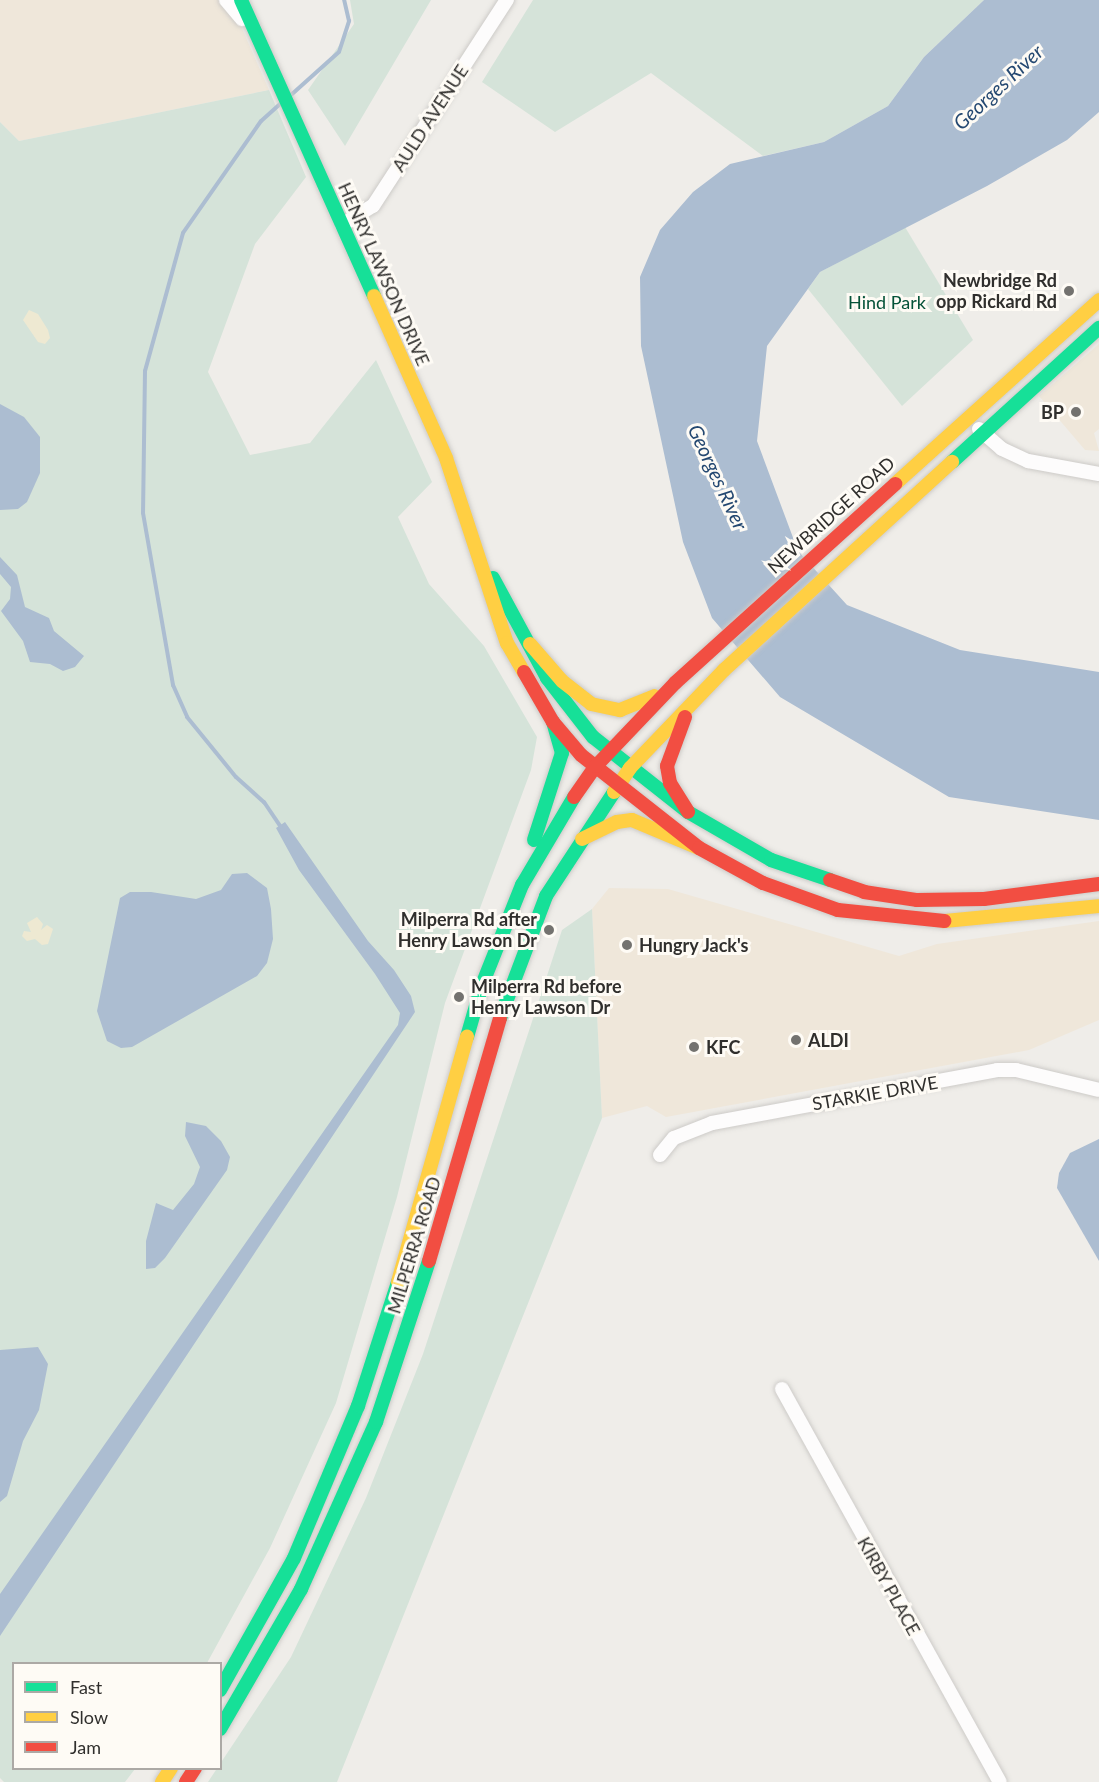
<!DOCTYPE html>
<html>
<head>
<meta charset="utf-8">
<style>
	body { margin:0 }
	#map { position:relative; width:1099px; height:1782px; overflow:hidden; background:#efede9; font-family:Lato,sans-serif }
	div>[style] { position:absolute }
	.commercial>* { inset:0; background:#efe7da }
	.green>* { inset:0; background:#d5e3d9 }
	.sand>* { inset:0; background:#eee9d2 }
	.water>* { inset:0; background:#acbdd1 }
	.stream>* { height:4px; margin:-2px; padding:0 2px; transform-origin:2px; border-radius:2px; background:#acbdd1 }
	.roads { filter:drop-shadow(0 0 2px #cdcbc8) drop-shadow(0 0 2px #cdcbc8) }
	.street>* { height:14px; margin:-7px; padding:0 7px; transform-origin:7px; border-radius:7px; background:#fdfcfc }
	.fast>* { height:14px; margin:-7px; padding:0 7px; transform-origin:7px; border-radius:7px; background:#16e098 }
	.slow>* { height:14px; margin:-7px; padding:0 7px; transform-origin:7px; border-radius:7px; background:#ffcf43 }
	.jam>* { height:14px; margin:-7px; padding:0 7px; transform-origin:7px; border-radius:7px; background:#f24e42 }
	.dots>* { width:16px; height:16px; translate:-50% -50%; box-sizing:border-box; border:3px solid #fefbf5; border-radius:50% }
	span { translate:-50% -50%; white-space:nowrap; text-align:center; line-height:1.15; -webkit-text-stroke:6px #fefbf5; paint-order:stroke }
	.street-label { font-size:18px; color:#302f2d }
	.poi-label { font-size:18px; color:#302f2d; font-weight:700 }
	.right { translate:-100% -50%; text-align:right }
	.left { translate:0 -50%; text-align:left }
	.park-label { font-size:18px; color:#045238 }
	.water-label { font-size:20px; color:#244871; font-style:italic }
	.legend { position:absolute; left:12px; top:1662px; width:210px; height:108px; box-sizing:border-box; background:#fefbf5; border:2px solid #aca9a5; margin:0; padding:8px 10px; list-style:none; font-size:18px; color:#302f2d }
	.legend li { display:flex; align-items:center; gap:12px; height:30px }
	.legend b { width:30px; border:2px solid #aca9a5 }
</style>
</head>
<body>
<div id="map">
	<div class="commercial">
		<i style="clip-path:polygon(0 0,222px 0,236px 15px,269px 90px,19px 141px,0 122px)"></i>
		<i style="clip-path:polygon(1099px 344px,1099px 429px,1094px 433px,1099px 451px,1085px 450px,1039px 396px)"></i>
		<i style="clip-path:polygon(609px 888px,668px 889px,899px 956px,937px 944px,1099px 921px,1099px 1020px,1029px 1050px,666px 1117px,647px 1106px,602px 1118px,592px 909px)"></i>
	</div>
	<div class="green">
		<i style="clip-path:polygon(350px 0,431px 0,345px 146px,308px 90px,354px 24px)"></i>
		<i style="clip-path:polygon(533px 0,984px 0,924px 57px,888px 106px,824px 142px,763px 156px,651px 73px,555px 132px,482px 82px)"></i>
		<i style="clip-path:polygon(269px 90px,306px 177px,255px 244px,208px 372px,250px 455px,310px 443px,376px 360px,432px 482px,398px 517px,429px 584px,484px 646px,537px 737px,531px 770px,445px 1003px,397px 1197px,336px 1403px,270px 1548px,207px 1663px,14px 1664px,14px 1768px,135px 1769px,125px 1782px,4px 1782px,0 1778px,0 122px,19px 141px)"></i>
		<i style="clip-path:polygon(905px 227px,973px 340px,902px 406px,808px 289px,820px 272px)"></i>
		<i style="clip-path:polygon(592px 909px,602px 1118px,337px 1782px,208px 1782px,291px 1657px,366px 1498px,423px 1354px,562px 930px)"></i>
	</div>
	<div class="sand">
		<i style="clip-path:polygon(29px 310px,38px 314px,48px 330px,50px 338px,45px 344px,38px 342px,23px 320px)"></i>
		<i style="clip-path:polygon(37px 917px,43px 924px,41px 930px,47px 925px,53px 929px,48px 944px,42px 945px,35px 939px,27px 941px,22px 936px,24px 931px,31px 932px,27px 923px)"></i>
	</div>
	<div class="water">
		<i style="clip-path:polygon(984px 0,1099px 0,1099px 112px,1067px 140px,987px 186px,820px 272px,767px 346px,757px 441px,798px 551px,847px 605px,960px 650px,1099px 672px,1099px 820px,949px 797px,780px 697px,712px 618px,683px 542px,641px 346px,640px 277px,660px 230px,693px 192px,730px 164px,824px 142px,888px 106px,924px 57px)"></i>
		<i style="clip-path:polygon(0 404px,24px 417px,40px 437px,40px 473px,27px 502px,18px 509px,0 510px)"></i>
		<i style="clip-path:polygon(0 557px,17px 575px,25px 607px,49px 618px,54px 631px,84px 656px,75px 667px,63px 671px,50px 664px,30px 662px,23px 641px,1px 611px,10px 599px,11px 587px,0 574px)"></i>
		<i style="clip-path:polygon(285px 822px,368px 941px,394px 970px,411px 996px,415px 1012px,0 1636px,0 1594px,398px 1025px,400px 1013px,375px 974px,299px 870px,276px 828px)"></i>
		<i style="clip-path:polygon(247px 873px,267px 888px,271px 909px,273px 939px,267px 963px,257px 976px,132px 1047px,121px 1048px,107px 1041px,97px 1011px,120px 898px,130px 892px,151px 892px,196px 899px,221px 890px,232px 874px)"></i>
		<i style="clip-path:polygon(186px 1122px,206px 1126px,221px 1141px,230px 1157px,227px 1170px,165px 1258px,155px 1268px,146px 1269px,146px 1241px,156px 1203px,173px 1210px,194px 1184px,200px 1167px,185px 1136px)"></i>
		<i style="clip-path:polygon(1099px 1139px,1099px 1261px,1057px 1188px,1059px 1173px,1070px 1153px)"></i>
		<i style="clip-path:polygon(38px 1347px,48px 1364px,39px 1410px,23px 1441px,7px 1496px,0 1502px,0 1350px)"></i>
	</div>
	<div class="stream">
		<i style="left:291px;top:95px;width:64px;rotate:-41.9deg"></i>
		<i style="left:339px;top:52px;width:33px;rotate:-72deg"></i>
		<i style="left:349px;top:21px;width:22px;rotate:-103deg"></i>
		<i style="left:280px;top:104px;width:25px;rotate:138deg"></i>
		<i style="left:261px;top:121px;width:136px;rotate:124.9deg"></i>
		<i style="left:183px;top:233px;width:143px;rotate:105.4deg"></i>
		<i style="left:145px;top:371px;width:142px;rotate:90.8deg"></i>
		<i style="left:143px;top:513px;width:175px;rotate:80.1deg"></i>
		<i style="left:173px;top:685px;width:35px;rotate:66deg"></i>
		<i style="left:187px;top:717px;width:77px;rotate:50.8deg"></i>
		<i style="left:236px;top:777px;width:38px;rotate:42deg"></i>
		<i style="left:264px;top:802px;width:30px;rotate:56deg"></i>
	</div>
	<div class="roads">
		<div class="street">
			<i style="left:226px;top:0;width:25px;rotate:50deg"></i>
			<i style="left:342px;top:225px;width:36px;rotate:-32deg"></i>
			<i style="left:373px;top:206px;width:246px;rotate:-57deg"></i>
			<i style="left:979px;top:429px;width:30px;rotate:41deg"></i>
			<i style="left:1002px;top:449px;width:29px;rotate:25deg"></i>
			<i style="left:1028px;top:461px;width:72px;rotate:10.4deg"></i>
			<i style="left:660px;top:1155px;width:22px;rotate:-51deg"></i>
			<i style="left:674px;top:1138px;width:41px;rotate:-21.5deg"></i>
			<i style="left:712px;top:1123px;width:290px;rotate:-10.5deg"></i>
			<i style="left:997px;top:1070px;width:19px"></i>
			<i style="left:1016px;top:1070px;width:85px;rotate:13.5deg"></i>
			<i style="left:782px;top:1389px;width:449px;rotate:61deg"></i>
		</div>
		<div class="fast">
			<i style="left:241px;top:0;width:325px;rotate:65.8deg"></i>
			<i style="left:952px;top:462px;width:199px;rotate:-42.4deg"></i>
			<i style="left:493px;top:578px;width:114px;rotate:61.6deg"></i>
			<i style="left:547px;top:678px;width:75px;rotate:52.1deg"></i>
			<i style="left:593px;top:737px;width:121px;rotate:38.3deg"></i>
			<i style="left:688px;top:812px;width:96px;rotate:30deg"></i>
			<i style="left:771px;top:860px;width:62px;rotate:18.7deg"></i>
			<i style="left:534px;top:840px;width:91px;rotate:-72.2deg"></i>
			<i style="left:562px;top:753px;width:32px;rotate:-106deg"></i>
			<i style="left:500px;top:1018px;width:130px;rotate:-69.3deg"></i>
			<i style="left:546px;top:896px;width:124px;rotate:-56.8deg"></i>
			<i style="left:467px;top:1037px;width:54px;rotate:-73.9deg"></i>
			<i style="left:482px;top:985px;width:108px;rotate:-68.2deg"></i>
			<i style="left:522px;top:885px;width:102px;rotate:-59.4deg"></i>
			<i style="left:220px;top:1690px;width:151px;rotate:-60.7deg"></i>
			<i style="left:294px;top:1558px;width:165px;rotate:-67.2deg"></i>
			<i style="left:358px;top:1406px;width:130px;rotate:-72.1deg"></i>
			<i style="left:220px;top:1729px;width:162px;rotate:-59.9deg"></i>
			<i style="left:301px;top:1589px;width:183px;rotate:-65.8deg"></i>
			<i style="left:376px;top:1422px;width:169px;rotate:-71.8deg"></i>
		</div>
		<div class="slow">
			<i style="left:374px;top:296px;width:177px;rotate:66deg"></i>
			<i style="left:446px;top:458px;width:195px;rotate:71.8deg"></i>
			<i style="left:507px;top:643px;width:34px;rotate:60deg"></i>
			<i style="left:895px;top:484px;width:275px;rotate:-42deg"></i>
			<i style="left:530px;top:644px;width:49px;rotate:49.1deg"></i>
			<i style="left:562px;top:681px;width:37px;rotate:38deg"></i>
			<i style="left:591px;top:704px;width:30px;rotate:12deg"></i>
			<i style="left:620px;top:710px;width:37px;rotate:-22deg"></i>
			<i style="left:614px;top:792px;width:29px;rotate:-56deg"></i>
			<i style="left:630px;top:768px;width:136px;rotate:-46.2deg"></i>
			<i style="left:724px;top:670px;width:309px;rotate:-42.4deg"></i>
			<i style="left:582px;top:839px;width:39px;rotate:-26deg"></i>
			<i style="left:617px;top:822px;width:15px;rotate:-8deg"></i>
			<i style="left:632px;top:820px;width:73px;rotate:22.7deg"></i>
			<i style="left:944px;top:921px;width:156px;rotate:-5.5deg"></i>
			<i style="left:398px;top:1282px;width:255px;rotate:-74.3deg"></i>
			<i style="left:162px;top:1782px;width:17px;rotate:-57deg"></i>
		</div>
		<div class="jam">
			<i style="left:524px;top:672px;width:58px;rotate:59.9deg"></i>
			<i style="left:553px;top:722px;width:43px;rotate:49.7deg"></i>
			<i style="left:581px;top:755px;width:150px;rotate:38.2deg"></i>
			<i style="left:699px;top:848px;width:73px;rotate:28.7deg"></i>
			<i style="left:763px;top:883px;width:80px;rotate:19.8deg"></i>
			<i style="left:838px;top:910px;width:107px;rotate:5.9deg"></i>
			<i style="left:685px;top:717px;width:52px;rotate:110.2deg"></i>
			<i style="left:667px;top:766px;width:17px;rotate:80deg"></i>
			<i style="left:670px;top:783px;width:34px;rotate:58deg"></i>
			<i style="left:574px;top:797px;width:38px;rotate:-55deg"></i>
			<i style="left:596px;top:766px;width:115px;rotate:-46.4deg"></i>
			<i style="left:675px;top:683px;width:297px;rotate:-42.1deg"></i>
			<i style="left:830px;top:880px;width:36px;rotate:19deg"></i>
			<i style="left:864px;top:892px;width:54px;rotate:8.6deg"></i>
			<i style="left:917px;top:900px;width:67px;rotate:-0.9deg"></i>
			<i style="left:984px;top:899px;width:116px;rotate:-7.4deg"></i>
			<i style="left:429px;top:1261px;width:253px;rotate:-73.7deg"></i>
			<i style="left:186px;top:1782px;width:17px;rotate:-57deg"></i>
		</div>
	</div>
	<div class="dots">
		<i style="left:1069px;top:291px;background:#73726f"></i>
		<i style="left:1076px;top:412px;background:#73726f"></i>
		<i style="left:549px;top:930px;background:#73726f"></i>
		<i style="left:627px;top:945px;background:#73726f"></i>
		<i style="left:459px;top:997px;background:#73726f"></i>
		<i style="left:796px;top:1040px;background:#73726f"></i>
		<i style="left:694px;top:1047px;background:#73726f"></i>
	</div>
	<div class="street-label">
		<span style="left:430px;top:118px;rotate:-57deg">AULD AVENUE</span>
		<span style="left:384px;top:274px;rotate:66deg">HENRY LAWSON DRIVE</span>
		<span style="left:831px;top:515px;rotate:-42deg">NEWBRIDGE ROAD</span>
		<span style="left:875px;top:1093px;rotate:-10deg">STARKIE DRIVE</span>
		<span style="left:414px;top:1245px;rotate:-73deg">MILPERRA ROAD</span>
		<span style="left:889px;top:1586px;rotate:61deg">KIRBY PLACE</span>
	</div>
	<div class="poi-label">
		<span class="right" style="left:1057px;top:291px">Newbridge Rd<br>opp Rickard Rd</span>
		<span class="right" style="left:1064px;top:412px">BP</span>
		<span class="right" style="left:537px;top:930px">Milperra Rd after<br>Henry Lawson Dr</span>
		<span class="left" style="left:639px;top:945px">Hungry Jack's</span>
		<span class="left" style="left:471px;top:997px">Milperra Rd before<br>Henry Lawson Dr</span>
		<span class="left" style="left:808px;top:1040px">ALDI</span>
		<span class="left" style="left:706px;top:1047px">KFC</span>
	</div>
	<div class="park-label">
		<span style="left:887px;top:302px">Hind Park</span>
	</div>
	<div class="water-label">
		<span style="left:998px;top:87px;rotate:-43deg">Georges River</span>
		<span style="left:718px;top:477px;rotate:65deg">Georges River</span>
	</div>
	<ul class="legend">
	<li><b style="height:8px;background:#16e098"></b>Fast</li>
	<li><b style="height:8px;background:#ffcf43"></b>Slow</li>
	<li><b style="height:8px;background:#f24e42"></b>Jam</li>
	</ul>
</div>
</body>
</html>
